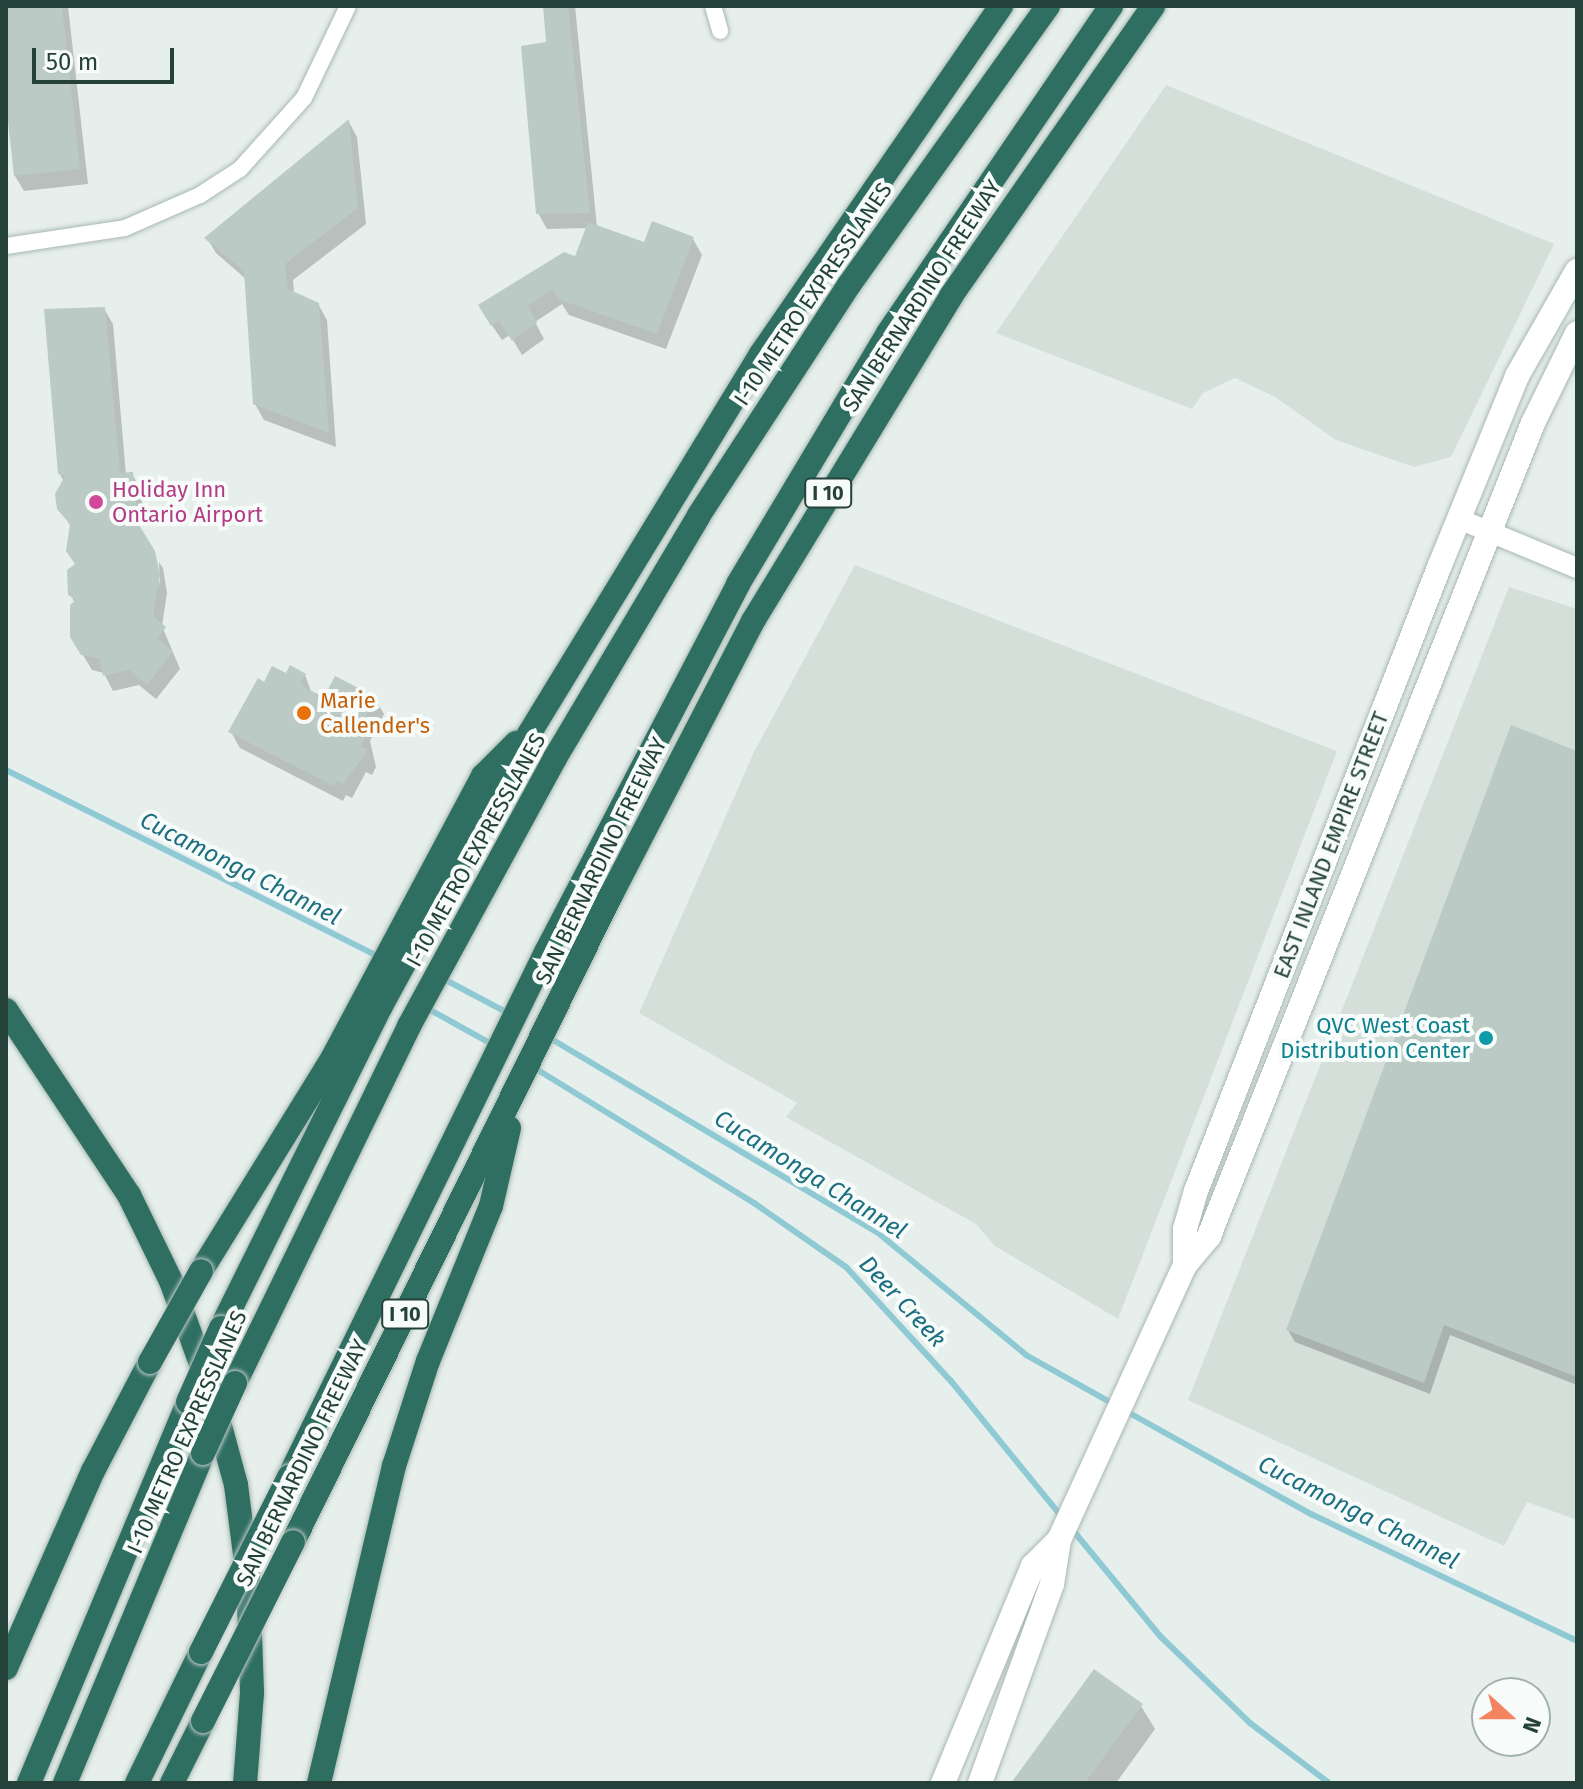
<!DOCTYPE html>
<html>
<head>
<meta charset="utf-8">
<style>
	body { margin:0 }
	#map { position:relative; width:1583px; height:1789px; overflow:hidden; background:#e6efeb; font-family:"Fira Sans",sans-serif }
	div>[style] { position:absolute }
	.built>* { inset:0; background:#d4dfda }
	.shadow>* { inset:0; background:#0003 }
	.stream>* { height:6px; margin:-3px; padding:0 3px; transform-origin:3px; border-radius:3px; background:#8ec9d4 }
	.building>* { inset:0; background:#bbcac4 }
	.roads { filter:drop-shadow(0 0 2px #a8b8b2) drop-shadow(0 0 2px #a8b8b2) }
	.minor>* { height:16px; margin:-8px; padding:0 8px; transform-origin:8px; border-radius:8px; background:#fff }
	.tertiary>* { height:20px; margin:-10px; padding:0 10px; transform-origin:10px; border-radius:10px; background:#fff }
	.secondary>* { height:24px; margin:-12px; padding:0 12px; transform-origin:12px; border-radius:12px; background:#fff }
	.motorway>* { height:24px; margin:-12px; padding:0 12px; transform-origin:12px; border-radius:12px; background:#2f6f62 }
	.bridges { filter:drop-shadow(0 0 2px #c2cac8) drop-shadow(0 0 2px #c2cac8) }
	.motorway-bridge>* { height:24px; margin:-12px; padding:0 12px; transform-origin:12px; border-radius:12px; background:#2f6f62 }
	.dots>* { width:22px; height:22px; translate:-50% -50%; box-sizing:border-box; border:4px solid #f7fbf9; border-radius:50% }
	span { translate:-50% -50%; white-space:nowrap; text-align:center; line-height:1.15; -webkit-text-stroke:8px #f7fbf9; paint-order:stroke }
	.shield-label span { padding:2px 6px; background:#f7fbf9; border:2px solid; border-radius:6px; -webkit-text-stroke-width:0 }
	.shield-label { font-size:20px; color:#24423a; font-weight:700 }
	.street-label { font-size:22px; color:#24423a }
	.hotel-label { font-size:22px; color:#b23c85 }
	.left { translate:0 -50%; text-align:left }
	.food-label { font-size:22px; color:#c56008 }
	.culture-label { font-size:22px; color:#0d838f }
	.right { translate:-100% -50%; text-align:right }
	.water-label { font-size:24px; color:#1c6f80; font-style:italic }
	.frame { position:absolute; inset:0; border:8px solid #24423a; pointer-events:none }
	.north { position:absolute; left:1471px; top:1677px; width:80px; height:80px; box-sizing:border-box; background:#f7fbf9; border:2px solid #a3b1ad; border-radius:50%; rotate:111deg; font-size:22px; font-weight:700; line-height:32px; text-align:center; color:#24423a }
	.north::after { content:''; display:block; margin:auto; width:28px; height:36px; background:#f4845f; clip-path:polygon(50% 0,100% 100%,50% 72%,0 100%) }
	.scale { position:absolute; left:32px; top:48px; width:142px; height:36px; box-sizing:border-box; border:4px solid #24423a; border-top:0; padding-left:10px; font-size:24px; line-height:28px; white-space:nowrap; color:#24423a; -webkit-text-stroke:6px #f7fbf9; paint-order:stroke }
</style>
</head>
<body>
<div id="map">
	<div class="built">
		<i style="clip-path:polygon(1166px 85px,1554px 244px,1451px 457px,1414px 467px,1336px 440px,1275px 397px,1235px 378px,1203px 393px,1192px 409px,996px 333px)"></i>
		<i style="clip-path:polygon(855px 565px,1337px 751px,1118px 1319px,995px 1246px,976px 1224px,786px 1117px,797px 1103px,639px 1013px,754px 752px)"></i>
		<i style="clip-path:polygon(1509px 587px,1577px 609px,1577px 1520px,1527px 1502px,1504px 1546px,1188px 1400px)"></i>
	</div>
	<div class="shadow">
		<i style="clip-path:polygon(6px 6px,68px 6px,88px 184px,24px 191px,15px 176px,6px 92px)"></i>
		<i style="clip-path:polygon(545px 6px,575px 6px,597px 227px,645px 244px,693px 239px,702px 255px,666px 349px,569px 315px,562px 304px,535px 322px,544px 339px,522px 355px,510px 335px,502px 340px,489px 321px,577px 259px,588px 228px,547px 229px,538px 213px,548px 44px)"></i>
		<i style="clip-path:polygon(349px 122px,357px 137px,366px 224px,293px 280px,294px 294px,318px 304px,327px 320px,336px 447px,264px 420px,255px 404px,246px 279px,216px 253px,207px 238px)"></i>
		<i style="clip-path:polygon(evenodd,104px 309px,113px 324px,126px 475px,132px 474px,141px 490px,144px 525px,137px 526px,153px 551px,160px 586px,159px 562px,163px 568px,167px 593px,162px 626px,180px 669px,156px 699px,139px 685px,113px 691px,104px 673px,92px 670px,72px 637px,75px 603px,70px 594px,76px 565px,72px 528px,59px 508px,64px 482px,60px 474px,104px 309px,119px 502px,131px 522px,126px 522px,119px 502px)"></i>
		<i style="clip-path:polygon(305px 675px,312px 694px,324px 700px,375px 699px,384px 714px,370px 741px,376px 767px,372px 775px,366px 772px,352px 798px,346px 795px,343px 801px,240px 748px,231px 732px,265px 685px,287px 676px)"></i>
		<i style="clip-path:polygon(1577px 753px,1577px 1385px,1450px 1335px,1430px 1394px,1295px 1342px,1288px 1330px)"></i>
		<i style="clip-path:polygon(1141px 1706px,1155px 1729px,1116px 1783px,1013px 1783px)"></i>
	</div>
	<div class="stream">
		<i style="left:6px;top:770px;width:418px;rotate:26.6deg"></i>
		<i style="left:440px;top:977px;width:77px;rotate:27.9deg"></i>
		<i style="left:425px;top:1007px;width:80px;rotate:29.1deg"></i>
		<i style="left:548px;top:1037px;width:382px;rotate:30.7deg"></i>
		<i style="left:877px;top:1232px;width:193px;rotate:39.5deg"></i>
		<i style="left:1026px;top:1355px;width:102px;rotate:29.3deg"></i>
		<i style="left:533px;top:1067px;width:259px;rotate:31.6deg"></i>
		<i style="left:754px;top:1203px;width:112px;rotate:34.8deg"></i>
		<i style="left:846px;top:1267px;width:155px;rotate:47.4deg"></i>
		<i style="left:951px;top:1381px;width:174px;rotate:50.8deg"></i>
		<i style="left:1124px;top:1410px;width:214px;rotate:29.1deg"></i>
		<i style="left:1311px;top:1514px;width:295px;rotate:25.5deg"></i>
		<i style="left:1071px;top:1528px;width:140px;rotate:50.5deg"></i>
		<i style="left:1160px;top:1636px;width:125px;rotate:44deg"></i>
		<i style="left:1250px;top:1723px;width:99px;rotate:37.2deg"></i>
	</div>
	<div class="building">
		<i style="clip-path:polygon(6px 6px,62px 6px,80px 169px,14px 176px,6px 104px)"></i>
		<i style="clip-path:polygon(543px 6px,568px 6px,590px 213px,536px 214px,521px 46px,546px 42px)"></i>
		<i style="clip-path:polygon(349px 119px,358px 208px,285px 264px,288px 289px,319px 303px,329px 433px,253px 404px,244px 271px,204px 238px)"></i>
		<i style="clip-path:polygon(652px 221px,694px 237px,657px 334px,558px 299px,552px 289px,528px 306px,537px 323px,512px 341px,499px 321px,491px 326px,478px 305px,564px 252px,575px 256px,588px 222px,644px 242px)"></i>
		<i style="clip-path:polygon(105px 307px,120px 473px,133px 472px,137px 510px,122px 511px,123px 520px,136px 520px,155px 551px,160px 575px,153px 616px,166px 627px,157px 638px,173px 652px,147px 685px,129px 670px,103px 676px,100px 659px,81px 655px,70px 637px,70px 605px,76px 600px,68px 595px,67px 570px,75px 564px,66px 551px,70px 524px,57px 509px,55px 494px,65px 476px,58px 474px,44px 309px)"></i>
		<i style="clip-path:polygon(290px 665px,306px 674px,301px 682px,305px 688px,324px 697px,335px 676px,376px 697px,360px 728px,367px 733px,361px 747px,368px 750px,343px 784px,337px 781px,334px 786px,228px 732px,258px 678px,264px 682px,272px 666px,286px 673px)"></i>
		<i style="clip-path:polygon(1511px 725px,1577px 751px,1577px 1377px,1444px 1325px,1424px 1383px,1286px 1330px)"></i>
		<i style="clip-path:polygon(1094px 1669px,1143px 1704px,1085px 1783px,1011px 1783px)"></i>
	</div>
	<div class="roads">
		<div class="minor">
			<i style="left:713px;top:6px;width:26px;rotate:74deg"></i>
			<i style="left:6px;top:246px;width:120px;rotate:-8.6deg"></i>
			<i style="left:125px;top:228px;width:82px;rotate:-23.7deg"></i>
			<i style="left:200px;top:195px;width:48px;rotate:-33deg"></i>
			<i style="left:240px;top:169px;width:96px;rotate:-48deg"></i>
			<i style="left:304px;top:98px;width:102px;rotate:-64.4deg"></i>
		</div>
		<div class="tertiary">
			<i style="left:1459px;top:519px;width:128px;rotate:22.6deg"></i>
		</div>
		<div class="secondary">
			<i style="left:1185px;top:1265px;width:36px;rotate:-90deg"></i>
			<i style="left:1185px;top:1229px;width:40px;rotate:-74deg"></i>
			<i style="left:1196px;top:1191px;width:672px;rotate:-68.71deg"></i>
			<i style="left:1440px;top:565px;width:204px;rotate:-67.8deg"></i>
			<i style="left:1517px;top:376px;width:121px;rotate:-60.3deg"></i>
			<i style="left:943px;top:1783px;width:235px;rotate:-67.5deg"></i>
			<i style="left:1033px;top:1566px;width:37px;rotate:-45deg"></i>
			<i style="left:980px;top:1783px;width:212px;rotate:-70.1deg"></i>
			<i style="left:1052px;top:1584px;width:45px;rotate:-81deg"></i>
			<i style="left:1059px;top:1540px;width:302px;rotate:-65.4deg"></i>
			<i style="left:1185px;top:1265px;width:38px;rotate:-50deg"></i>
			<i style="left:1209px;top:1236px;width:875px;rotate:-68.27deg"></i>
			<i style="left:1533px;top:423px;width:100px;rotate:-63.9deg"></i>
		</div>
		<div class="motorway">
			<i style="left:6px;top:1010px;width:222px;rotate:56.4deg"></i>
			<i style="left:129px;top:1195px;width:96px;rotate:64deg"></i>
			<i style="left:171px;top:1281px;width:115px;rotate:70.1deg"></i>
			<i style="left:210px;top:1389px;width:99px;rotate:74.8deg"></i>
			<i style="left:236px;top:1485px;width:93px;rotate:82.6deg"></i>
			<i style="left:248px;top:1577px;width:116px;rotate:88deg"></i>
			<i style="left:252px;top:1693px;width:90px;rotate:94.4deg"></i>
			<i style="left:201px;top:1271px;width:251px;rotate:-58.3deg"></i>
			<i style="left:333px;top:1057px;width:319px;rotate:-61.9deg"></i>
			<i style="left:483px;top:776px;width:47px;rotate:-45deg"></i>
			<i style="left:221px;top:1328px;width:360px;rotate:-63.6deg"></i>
			<i style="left:381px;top:1006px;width:310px;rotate:-61.4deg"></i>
			<i style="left:529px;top:734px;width:445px;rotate:-58.6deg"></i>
			<i style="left:761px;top:354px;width:423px;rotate:-55.4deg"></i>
			<i style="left:235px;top:1383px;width:397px;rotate:-64deg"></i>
			<i style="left:409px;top:1026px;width:305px;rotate:-61.4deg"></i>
			<i style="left:555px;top:758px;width:282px;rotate:-59.3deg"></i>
			<i style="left:699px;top:515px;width:275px;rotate:-56.9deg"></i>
			<i style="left:849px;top:285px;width:343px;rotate:-54.5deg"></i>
			<i style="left:289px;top:1477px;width:585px;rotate:-63.92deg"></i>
			<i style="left:546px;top:952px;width:415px;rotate:-62.4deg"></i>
			<i style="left:738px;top:584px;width:292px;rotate:-59.1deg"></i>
			<i style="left:888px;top:333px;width:396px;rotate:-55.7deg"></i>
			<i style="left:293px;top:1542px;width:721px;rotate:-63.83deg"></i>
			<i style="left:611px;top:895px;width:309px;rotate:-62.6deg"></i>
			<i style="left:753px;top:621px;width:381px;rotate:-58.6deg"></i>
			<i style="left:951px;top:296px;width:353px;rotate:-55.1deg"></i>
			<i style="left:6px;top:1668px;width:215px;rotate:-66.2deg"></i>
			<i style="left:93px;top:1471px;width:123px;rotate:-62.4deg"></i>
			<i style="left:29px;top:1783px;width:413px;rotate:-67.3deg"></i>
			<i style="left:65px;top:1783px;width:358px;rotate:-67.3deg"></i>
			<i style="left:137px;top:1783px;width:146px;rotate:-64deg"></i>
			<i style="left:172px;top:1783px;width:69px;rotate:-63.4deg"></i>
			<i style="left:319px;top:1783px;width:326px;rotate:-76.7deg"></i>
			<i style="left:394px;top:1466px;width:110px;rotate:-72.1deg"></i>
			<i style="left:428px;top:1361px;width:167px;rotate:-67.9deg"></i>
			<i style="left:491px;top:1206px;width:80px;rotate:-77deg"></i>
		</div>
	</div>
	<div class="bridges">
		<div class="motorway-bridge">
			<i style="left:150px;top:1362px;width:104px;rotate:-60.7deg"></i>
			<i style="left:188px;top:1402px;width:81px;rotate:-66deg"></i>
			<i style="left:203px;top:1453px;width:77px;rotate:-65.4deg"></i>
			<i style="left:201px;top:1652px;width:196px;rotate:-63.3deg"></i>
			<i style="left:203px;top:1721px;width:200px;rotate:-63.3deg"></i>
		</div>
	</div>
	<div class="dots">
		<i style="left:96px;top:502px;background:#d1479c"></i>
		<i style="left:304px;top:713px;background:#e8710a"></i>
		<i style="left:1486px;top:1038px;background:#0f9aa8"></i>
	</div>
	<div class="shield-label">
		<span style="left:828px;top:493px">I 10</span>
		<span style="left:405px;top:1314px">I 10</span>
	</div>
	<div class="street-label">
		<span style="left:813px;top:294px;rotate:-56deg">I-10 METRO EXPRESSLANES</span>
		<span style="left:922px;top:296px;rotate:-57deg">SAN BERNARDINO FREEWAY</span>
		<span style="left:1331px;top:845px;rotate:-69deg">EAST INLAND EMPIRE STREET</span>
		<span style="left:476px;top:850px;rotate:-61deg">I-10 METRO EXPRESSLANES</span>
		<span style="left:601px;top:861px;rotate:-64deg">SAN BERNARDINO FREEWAY</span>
		<span style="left:187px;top:1432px;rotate:-66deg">I-10 METRO EXPRESSLANES</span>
		<span style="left:302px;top:1463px;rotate:-64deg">SAN BERNARDINO FREEWAY</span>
	</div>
	<div class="hotel-label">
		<span class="left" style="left:112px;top:502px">Holiday Inn<br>Ontario Airport</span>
	</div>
	<div class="food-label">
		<span class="left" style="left:320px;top:713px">Marie<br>Callender's</span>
	</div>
	<div class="culture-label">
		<span class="right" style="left:1470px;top:1038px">QVC West Coast<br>Distribution Center</span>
	</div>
	<div class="water-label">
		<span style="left:240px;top:869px;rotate:27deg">Cucamonga Channel</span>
		<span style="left:810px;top:1175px;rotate:32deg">Cucamonga Channel</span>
		<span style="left:902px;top:1302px;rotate:47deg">Deer Creek</span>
		<span style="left:1358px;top:1513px;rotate:27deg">Cucamonga Channel</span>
	</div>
	<div class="frame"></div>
	<div class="north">N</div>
	<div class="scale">50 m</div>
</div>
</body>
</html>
